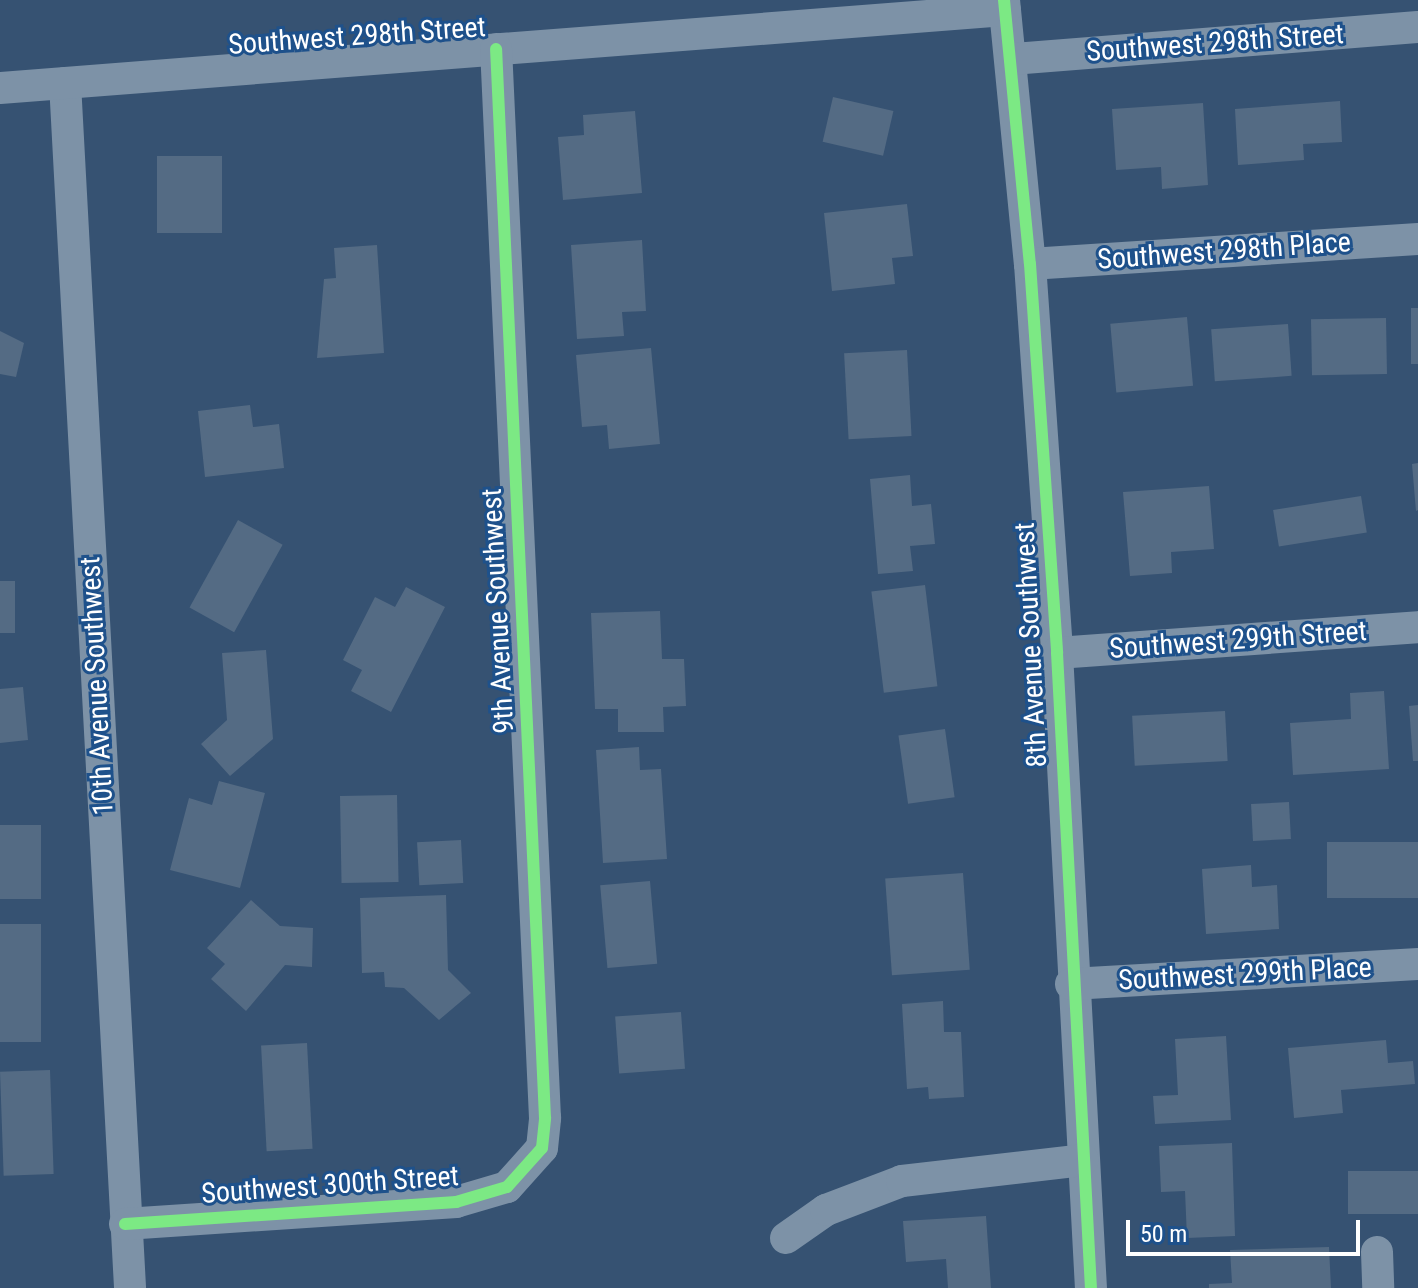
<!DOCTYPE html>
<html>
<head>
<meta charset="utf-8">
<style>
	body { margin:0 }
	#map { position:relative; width:1418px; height:1288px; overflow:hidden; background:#365272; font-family:"Roboto Condensed",sans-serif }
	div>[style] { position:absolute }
	.building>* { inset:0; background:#546b84; transform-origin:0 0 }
	.minor>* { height:32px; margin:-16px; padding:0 16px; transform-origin:16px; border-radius:16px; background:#7d92a7 }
	.cycleway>* { height:12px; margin:-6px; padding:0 6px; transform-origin:6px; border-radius:6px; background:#7ce984 }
	span { translate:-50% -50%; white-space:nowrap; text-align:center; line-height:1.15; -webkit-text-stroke:6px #1e518b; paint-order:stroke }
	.street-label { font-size:28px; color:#fff }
	.scale { position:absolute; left:1126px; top:1220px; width:234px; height:36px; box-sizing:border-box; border:4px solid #fff; border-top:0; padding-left:10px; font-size:24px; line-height:28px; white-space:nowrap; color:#fff; -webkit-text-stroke:6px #1e518b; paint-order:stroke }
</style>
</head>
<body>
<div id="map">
	<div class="building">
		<i style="left:833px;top:97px;width:62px;height:46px;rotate:13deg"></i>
		<i style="clip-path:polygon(1340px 101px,1342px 142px,1303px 144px,1304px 160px,1238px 165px,1235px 109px)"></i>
		<i style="clip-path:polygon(1203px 103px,1208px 185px,1162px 189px,1161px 167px,1116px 170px,1112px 109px)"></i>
		<i style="clip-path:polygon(635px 111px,642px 193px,563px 200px,558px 137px,584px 135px,583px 115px)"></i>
		<i style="left:157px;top:156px;width:65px;height:77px"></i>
		<i style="clip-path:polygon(907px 204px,913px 256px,892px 258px,895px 284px,832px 291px,824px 213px)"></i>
		<i style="clip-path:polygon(642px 240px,646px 311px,622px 312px,624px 336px,577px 339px,571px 245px)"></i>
		<i style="clip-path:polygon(377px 245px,384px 353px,317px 358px,324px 279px,336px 278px,334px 248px)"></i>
		<i style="left:1411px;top:308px;width:7px;height:56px"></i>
		<i style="left:1187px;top:317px;width:69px;height:77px;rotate:85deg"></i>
		<i style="left:1386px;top:318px;width:56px;height:75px;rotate:89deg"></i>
		<i style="left:1288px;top:324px;width:52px;height:77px;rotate:86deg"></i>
		<i style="clip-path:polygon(0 331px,24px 343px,16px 377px,0 374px)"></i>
		<i style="clip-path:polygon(651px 348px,660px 444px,609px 449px,607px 425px,582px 427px,576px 355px)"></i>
		<i style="left:907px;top:350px;width:86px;height:63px;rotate:87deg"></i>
		<i style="clip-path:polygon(250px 405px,253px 427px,279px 424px,284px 468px,205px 477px,198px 411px)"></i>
		<i style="clip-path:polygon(1418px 463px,1418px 510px,1416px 511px,1412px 464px)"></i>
		<i style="clip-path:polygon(910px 475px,912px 506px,931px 504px,935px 544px,910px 546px,913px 571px,878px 574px,870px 479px)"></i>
		<i style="clip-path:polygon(1209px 486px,1214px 549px,1171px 552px,1172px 573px,1130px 576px,1123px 492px)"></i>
		<i style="left:1361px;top:496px;width:37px;height:89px;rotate:81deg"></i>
		<i style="left:238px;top:520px;width:51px;height:100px;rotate:29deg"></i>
		<i style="left:0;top:581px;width:15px;height:52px"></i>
		<i style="left:925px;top:585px;width:102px;height:54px;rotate:83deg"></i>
		<i style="clip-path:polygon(406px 587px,445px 607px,391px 712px,351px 691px,362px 670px,343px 660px,375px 597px,395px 607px)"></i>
		<i style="clip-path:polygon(660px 611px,662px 659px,684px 659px,686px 706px,663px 707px,664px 732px,618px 732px,618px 709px,595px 709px,591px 613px)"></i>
		<i style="clip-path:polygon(266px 650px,273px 739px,230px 776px,201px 744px,227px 720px,222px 653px)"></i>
		<i style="clip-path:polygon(23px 687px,28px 740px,0 743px,0 689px)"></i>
		<i style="clip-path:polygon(1384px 691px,1389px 769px,1293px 775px,1290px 723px,1351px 719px,1350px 693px)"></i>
		<i style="clip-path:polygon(1418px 705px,1418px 761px,1413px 761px,1409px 706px)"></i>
		<i style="left:1225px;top:711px;width:50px;height:93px;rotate:87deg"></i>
		<i style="left:945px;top:729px;width:69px;height:47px;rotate:82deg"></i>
		<i style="clip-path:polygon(639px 747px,640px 770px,661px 769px,667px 859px,603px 863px,596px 750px)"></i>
		<i style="clip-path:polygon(219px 781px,265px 793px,240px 888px,170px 870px,189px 798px,212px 805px)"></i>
		<i style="left:397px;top:795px;width:87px;height:57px;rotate:89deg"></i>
		<i style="left:1289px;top:802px;width:37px;height:38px;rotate:87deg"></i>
		<i style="left:0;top:825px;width:41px;height:74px"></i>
		<i style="left:461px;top:840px;width:43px;height:44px;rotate:87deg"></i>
		<i style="left:1418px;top:842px;width:56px;height:91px;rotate:90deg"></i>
		<i style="clip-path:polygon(1251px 865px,1252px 887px,1277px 885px,1279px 929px,1206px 934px,1202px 869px)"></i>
		<i style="left:963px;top:873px;width:97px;height:78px;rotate:86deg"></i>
		<i style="left:650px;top:881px;width:83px;height:50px;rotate:85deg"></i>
		<i style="clip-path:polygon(446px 895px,448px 970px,471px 993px,439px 1020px,404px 988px,385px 987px,384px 972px,362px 973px,360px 898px)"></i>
		<i style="clip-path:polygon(251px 900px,280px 926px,313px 928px,312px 967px,285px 965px,246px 1011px,211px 979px,225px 964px,207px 948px)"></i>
		<i style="left:41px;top:924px;width:118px;height:41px;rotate:90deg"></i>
		<i style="clip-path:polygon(943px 1001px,944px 1032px,961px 1032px,964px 1097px,929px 1099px,928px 1087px,907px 1089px,902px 1004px)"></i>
		<i style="left:681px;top:1012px;width:57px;height:66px;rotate:86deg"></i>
		<i style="clip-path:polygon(1226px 1036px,1231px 1120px,1155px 1124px,1153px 1096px,1178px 1095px,1175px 1039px)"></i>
		<i style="clip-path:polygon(1386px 1040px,1388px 1063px,1413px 1061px,1415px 1084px,1341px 1090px,1343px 1113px,1294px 1118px,1288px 1048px)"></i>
		<i style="left:307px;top:1043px;width:106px;height:46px;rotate:87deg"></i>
		<i style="left:50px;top:1070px;width:104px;height:50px;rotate:88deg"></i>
		<i style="clip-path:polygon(1232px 1143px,1235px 1236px,1187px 1238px,1185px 1191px,1161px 1192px,1159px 1146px)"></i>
		<i style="left:1418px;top:1171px;width:43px;height:70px;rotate:90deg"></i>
		<i style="clip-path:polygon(986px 1216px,991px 1288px,948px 1288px,946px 1259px,906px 1262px,903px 1221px)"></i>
		<i style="clip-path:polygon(1329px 1247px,1331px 1288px,1209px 1288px,1209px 1284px,1232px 1283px,1230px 1250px)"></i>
	</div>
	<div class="minor">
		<i style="left:1004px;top:0;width:265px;rotate:84.4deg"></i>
		<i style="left:1030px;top:264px;width:390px;rotate:86deg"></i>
		<i style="left:1057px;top:653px;width:636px;rotate:86.94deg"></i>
		<i style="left:1012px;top:59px;width:407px;rotate:-4.5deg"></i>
		<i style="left:65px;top:83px;width:1207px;rotate:86.91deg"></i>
		<i style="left:0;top:88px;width:1008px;rotate:-4.44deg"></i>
		<i style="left:1030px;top:264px;width:389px;rotate:-3.7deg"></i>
		<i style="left:1057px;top:653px;width:362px;rotate:-4.1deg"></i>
		<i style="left:1071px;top:984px;width:348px;rotate:-3.3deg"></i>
		<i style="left:125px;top:1224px;width:332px;rotate:-3.8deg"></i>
		<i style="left:456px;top:1202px;width:53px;rotate:-16.4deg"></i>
		<i style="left:507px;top:1187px;width:52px;rotate:-48.1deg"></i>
		<i style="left:542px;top:1148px;width:30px;rotate:-84deg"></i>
		<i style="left:545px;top:1118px;width:1070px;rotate:-92.62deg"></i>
		<i style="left:786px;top:1238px;width:49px;rotate:-35deg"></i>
		<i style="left:826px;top:1210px;width:81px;rotate:-20.9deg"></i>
		<i style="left:902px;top:1181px;width:182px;rotate:-6.6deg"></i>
		<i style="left:1377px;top:1252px;width:36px;rotate:88deg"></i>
	</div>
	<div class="cycleway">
		<i style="left:1004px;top:0;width:265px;rotate:84.4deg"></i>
		<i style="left:1030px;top:264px;width:390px;rotate:86deg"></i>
		<i style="left:1057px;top:653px;width:636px;rotate:86.94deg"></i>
		<i style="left:125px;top:1224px;width:332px;rotate:-3.8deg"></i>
		<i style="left:456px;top:1202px;width:53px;rotate:-16.4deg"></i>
		<i style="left:507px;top:1187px;width:52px;rotate:-48.1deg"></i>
		<i style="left:542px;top:1148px;width:30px;rotate:-84deg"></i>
		<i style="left:545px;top:1118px;width:1070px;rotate:-92.62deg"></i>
	</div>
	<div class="street-label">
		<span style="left:357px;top:36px;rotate:-4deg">Southwest 298th Street</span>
		<span style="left:1215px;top:43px;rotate:-4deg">Southwest 298th Street</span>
		<span style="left:1224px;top:251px;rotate:-4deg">Southwest 298th Place</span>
		<span style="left:498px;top:611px;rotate:-93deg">9th Avenue Southwest</span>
		<span style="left:1238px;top:640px;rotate:-4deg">Southwest 299th Street</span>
		<span style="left:1031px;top:645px;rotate:-93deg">8th Avenue Southwest</span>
		<span style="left:97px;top:686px;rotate:-93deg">10th Avenue Southwest</span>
		<span style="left:1245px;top:974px;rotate:-3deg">Southwest 299th Place</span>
		<span style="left:330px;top:1185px;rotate:-4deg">Southwest 300th Street</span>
	</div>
	<div class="scale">50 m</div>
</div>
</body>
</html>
